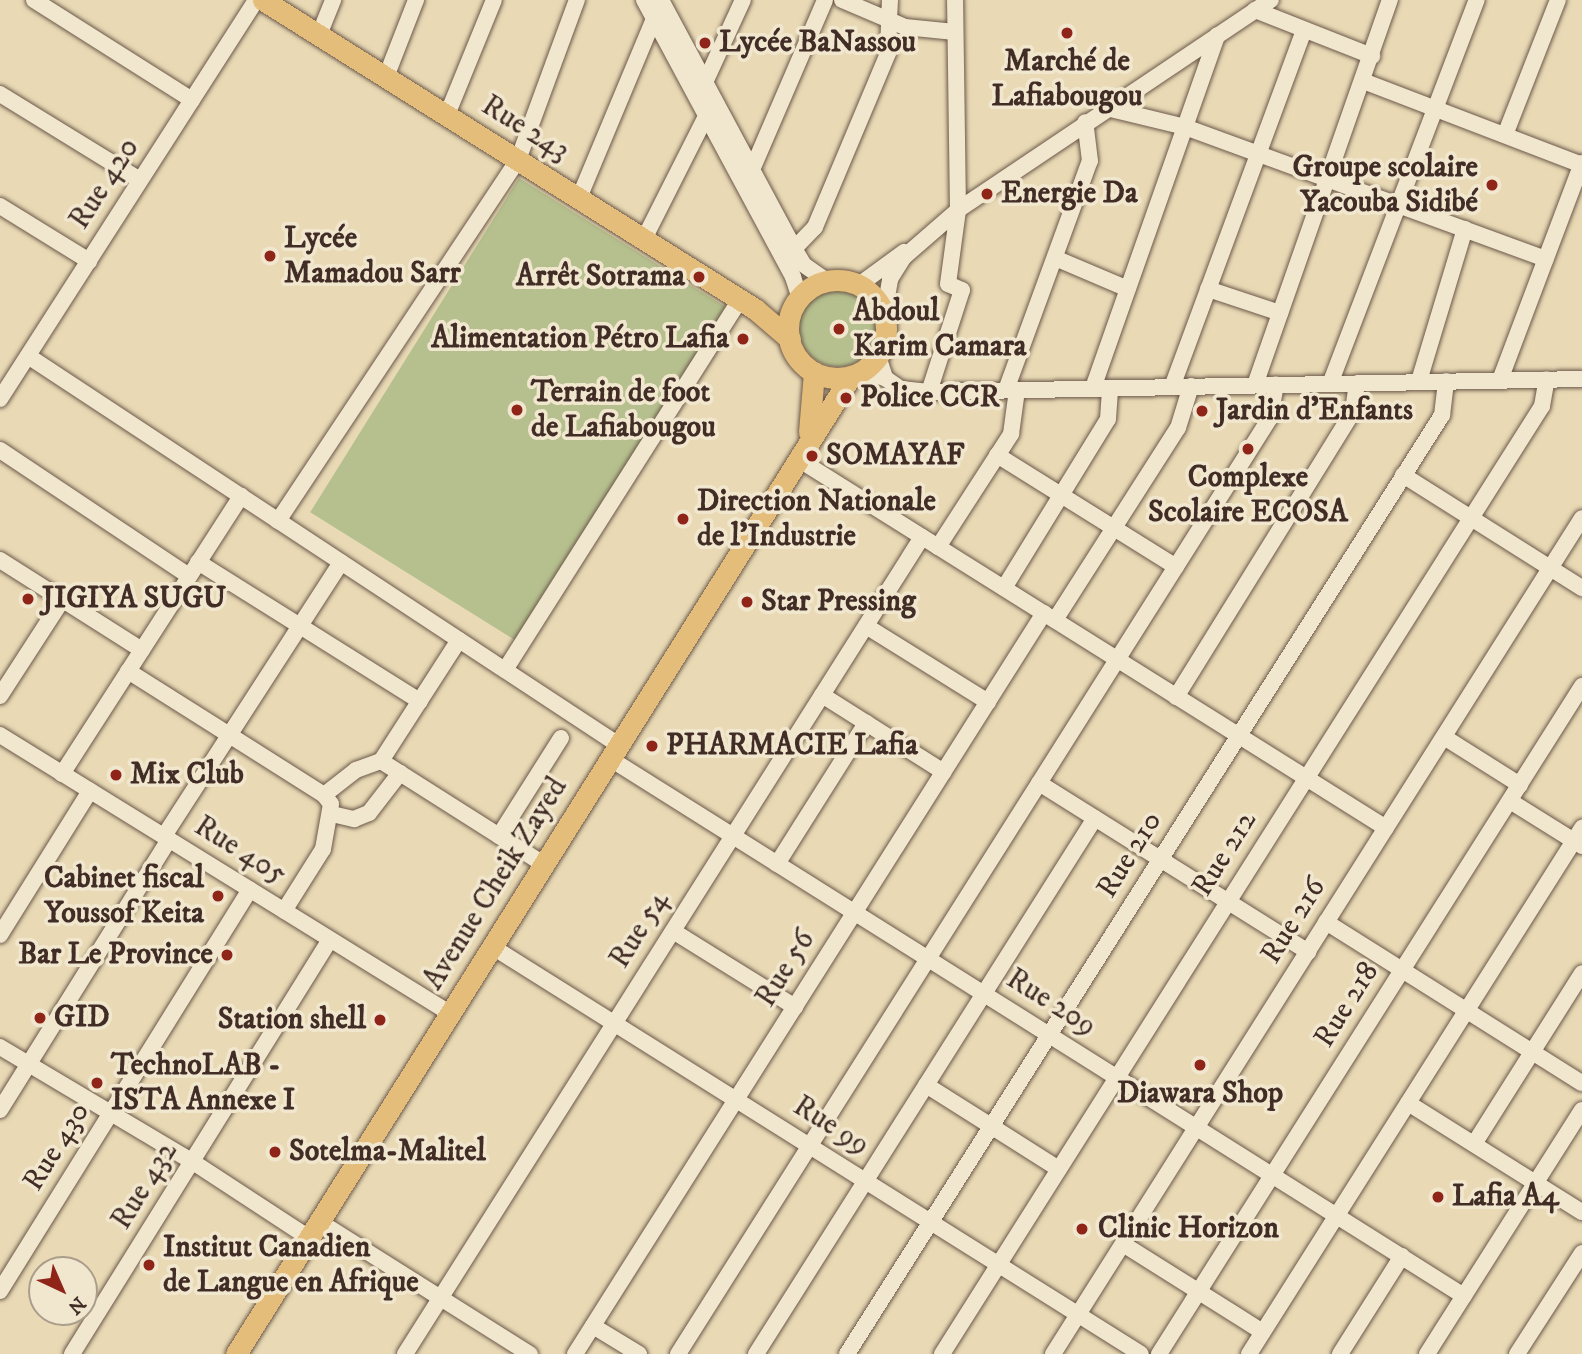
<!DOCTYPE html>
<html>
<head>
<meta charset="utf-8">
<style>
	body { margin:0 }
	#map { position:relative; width:1582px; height:1354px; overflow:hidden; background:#e9dab5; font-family:"IM FELL DW Pica",serif }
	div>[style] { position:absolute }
	.green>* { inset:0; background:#b6c08e; transform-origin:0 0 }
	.round { border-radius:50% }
	.roads { filter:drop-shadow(0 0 2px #6b584a) drop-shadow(0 0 2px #6b584a) }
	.minor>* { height:16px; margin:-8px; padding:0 8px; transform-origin:8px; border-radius:8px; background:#f1e7cf }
	.major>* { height:21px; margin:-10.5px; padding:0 10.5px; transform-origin:10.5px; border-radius:10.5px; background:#e4bd7a }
	.major>.ring { margin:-10.5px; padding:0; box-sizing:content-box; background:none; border:21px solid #e4bd7a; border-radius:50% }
	.dots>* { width:19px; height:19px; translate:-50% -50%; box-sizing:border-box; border:4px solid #f1e7cf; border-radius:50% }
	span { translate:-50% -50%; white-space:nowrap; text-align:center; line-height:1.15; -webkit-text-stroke:7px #f1e7cf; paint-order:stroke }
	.poi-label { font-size:30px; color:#412d26; font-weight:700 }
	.left { translate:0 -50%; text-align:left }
	.right { translate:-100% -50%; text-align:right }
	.street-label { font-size:30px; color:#412d26 }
	.north { position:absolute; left:28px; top:1256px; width:70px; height:70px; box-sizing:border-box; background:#f1e7cf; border:2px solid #ab9d8b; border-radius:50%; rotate:136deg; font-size:19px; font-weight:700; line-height:28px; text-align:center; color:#412d26 }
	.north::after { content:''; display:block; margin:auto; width:24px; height:32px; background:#8f2418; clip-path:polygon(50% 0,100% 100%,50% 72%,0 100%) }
</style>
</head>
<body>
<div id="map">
	<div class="green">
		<i style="left:519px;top:178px;width:246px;height:394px;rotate:32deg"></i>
		<i class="round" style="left:799px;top:289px;width:78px;height:78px"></i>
	</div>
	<div class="roads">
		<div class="minor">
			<i style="left:34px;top:0;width:187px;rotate:32.3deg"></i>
			<i style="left:644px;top:0;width:315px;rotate:61.7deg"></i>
			<i style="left:793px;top:277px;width:22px;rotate:72deg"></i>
			<i style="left:661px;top:0;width:284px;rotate:61.8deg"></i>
			<i style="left:795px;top:250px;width:17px;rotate:59deg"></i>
			<i style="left:804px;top:265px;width:28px;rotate:35deg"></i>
			<i style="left:890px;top:0;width:20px;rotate:93deg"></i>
			<i style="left:889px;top:20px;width:17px;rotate:24deg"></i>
			<i style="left:905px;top:27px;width:50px;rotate:5.7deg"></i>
			<i style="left:1255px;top:10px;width:126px;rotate:21.5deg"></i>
			<i style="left:319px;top:35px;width:38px;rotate:-68deg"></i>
			<i style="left:386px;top:77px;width:83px;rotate:-68.7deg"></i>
			<i style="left:1363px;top:81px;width:235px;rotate:21deg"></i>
			<i style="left:702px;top:89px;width:98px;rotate:-65.3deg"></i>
			<i style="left:0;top:94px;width:164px;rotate:31.6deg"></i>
			<i style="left:1107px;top:108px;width:80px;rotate:13.7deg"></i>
			<i style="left:1185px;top:127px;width:384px;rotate:20.1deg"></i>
			<i style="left:447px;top:115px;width:124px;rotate:-67.8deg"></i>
			<i style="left:1505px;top:135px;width:145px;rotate:-68.6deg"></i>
			<i style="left:751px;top:172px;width:187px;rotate:-66.7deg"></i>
			<i style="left:579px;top:198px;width:194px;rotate:-67.3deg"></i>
			<i style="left:0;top:206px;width:105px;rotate:31.7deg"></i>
			<i style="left:644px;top:239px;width:138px;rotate:-63.2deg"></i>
			<i style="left:788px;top:255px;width:39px;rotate:-46deg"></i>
			<i style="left:815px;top:227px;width:189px;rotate:-67.2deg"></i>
			<i style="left:888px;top:53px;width:33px;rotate:-88deg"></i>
			<i style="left:889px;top:20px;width:51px;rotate:-156.9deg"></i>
			<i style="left:1055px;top:258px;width:79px;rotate:23deg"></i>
			<i style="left:859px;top:285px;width:56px;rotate:-36.3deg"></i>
			<i style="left:1208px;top:289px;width:76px;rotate:18.4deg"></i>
			<i style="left:884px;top:314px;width:36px;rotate:-80deg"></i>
			<i style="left:890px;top:279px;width:26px;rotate:-58deg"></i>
			<i style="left:904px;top:257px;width:72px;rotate:-41deg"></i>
			<i style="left:958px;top:210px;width:377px;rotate:-33.9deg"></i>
			<i style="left:28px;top:356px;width:705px;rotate:33.37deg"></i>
			<i style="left:878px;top:356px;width:23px;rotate:72deg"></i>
			<i style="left:860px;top:372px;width:26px;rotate:13deg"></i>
			<i style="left:885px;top:378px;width:19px;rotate:35deg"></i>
			<i style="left:901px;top:389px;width:28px;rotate:6deg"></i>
			<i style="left:929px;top:392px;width:653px;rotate:-1.14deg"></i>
			<i style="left:1500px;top:380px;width:232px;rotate:-69.3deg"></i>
			<i style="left:1419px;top:381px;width:159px;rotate:-73.2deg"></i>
			<i style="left:1330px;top:384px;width:411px;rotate:-69.1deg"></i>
			<i style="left:1255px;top:385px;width:408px;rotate:-70.7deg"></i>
			<i style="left:1172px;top:387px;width:381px;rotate:-69.7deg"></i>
			<i style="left:1093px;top:388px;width:374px;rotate:-70.6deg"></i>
			<i style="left:1006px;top:390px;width:244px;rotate:-69.9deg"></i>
			<i style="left:1090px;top:161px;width:39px;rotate:-97deg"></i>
			<i style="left:929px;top:392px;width:107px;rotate:-72.1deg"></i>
			<i style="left:962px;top:290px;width:15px;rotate:-157deg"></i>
			<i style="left:948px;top:284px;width:75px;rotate:-82.3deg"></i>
			<i style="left:958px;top:210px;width:210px;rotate:-90.8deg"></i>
			<i style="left:0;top:399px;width:474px;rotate:-57.3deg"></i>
			<i style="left:0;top:450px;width:227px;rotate:33.7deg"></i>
			<i style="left:997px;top:455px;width:211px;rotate:32deg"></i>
			<i style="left:798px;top:459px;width:694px;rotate:32.11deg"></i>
			<i style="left:1403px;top:475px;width:212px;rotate:32.3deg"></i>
			<i style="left:278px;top:521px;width:433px;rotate:-56.4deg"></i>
			<i style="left:518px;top:160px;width:171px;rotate:-69.8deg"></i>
			<i style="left:938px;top:547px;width:135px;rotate:-57.1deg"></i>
			<i style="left:1011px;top:434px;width:44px;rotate:-82.2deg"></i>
			<i style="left:0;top:560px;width:168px;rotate:32.4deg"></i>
			<i style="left:198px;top:562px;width:262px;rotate:32.1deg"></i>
			<i style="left:1004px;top:588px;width:198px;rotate:-58.4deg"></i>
			<i style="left:1108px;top:419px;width:31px;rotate:-86deg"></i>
			<i style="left:1055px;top:620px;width:228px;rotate:-57.4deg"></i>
			<i style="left:1178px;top:428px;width:44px;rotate:-72.8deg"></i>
			<i style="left:866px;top:626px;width:144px;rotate:31.9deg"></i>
			<i style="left:505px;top:670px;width:439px;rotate:-57.6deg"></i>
			<i style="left:128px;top:671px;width:232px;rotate:32.3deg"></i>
			<i style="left:324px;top:795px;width:11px;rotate:52deg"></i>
			<i style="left:331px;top:804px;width:46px;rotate:100.1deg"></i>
			<i style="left:323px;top:849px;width:73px;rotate:122.2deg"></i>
			<i style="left:822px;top:695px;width:144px;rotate:32.3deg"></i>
			<i style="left:0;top:696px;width:114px;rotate:-57.1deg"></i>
			<i style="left:1176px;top:697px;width:336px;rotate:-58.2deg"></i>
			<i style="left:1353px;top:411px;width:28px;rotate:-82deg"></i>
			<i style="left:0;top:735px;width:530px;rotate:31.74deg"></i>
			<i style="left:1444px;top:737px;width:90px;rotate:32.3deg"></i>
			<i style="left:609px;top:758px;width:1010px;rotate:32.18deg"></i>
			<i style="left:381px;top:761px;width:192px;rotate:32.4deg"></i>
			<i style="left:62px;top:774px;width:331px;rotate:-57.2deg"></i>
			<i style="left:1039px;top:783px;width:318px;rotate:32.1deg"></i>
			<i style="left:324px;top:795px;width:41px;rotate:-38deg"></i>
			<i style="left:356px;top:770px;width:27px;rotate:-20deg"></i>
			<i style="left:381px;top:761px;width:144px;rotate:-57.2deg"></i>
			<i style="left:1510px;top:801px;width:85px;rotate:32deg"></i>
			<i style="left:332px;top:814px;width:23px;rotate:13deg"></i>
			<i style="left:354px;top:819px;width:16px;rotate:-22deg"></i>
			<i style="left:369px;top:813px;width:51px;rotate:-52.2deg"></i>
			<i style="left:164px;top:836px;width:326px;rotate:-57.1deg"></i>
			<i style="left:499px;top:836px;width:116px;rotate:-57.7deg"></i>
			<i style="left:777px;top:864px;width:167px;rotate:-57.7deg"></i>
			<i style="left:1326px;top:922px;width:302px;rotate:32.2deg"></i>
			<i style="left:673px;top:931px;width:144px;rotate:31.9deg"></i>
			<i style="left:0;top:935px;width:170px;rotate:-58deg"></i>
			<i style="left:491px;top:946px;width:767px;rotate:32.12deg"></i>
			<i style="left:0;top:1047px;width:225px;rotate:30.8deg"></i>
			<i style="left:193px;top:1162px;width:139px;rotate:33.2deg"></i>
			<i style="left:926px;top:1085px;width:157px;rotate:32.3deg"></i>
			<i style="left:1408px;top:1103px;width:205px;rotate:32.1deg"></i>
			<i style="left:0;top:1110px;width:319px;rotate:-58deg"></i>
			<i style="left:1474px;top:1144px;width:202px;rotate:-57.7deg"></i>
			<i style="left:320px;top:1222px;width:248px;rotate:32.2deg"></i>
			<i style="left:1123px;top:1244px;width:165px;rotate:32.2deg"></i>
			<i style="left:0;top:1291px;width:473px;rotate:-58.1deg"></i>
			<i style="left:593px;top:1326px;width:54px;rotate:31.3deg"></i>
			<i style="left:72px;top:1354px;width:488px;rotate:-58.1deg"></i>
			<i style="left:405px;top:1354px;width:967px;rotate:-57.67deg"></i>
			<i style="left:575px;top:1354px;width:877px;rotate:-57.67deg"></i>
			<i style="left:678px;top:1354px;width:1108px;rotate:-57.69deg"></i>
			<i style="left:1270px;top:418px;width:34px;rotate:-80deg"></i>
			<i style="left:756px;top:1354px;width:634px;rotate:-57.69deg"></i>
			<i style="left:847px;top:1354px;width:1112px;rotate:-57.64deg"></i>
			<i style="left:1442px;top:415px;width:34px;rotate:-83deg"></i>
			<i style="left:942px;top:1354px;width:1122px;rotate:-57.67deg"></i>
			<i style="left:1542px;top:406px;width:27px;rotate:-80deg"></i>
			<i style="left:1053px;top:1354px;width:989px;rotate:-57.68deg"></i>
			<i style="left:1159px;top:1354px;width:791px;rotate:-57.66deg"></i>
			<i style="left:1249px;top:1354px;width:623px;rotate:-57.66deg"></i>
			<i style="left:1340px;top:1354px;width:116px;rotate:-57.7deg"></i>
			<i style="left:1427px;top:1354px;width:289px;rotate:-57.6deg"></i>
			<i style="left:1517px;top:1354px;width:120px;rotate:-57.2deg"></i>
		</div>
		<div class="major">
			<i style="left:263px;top:0;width:581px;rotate:32.13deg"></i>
			<i style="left:755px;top:309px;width:46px;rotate:40.6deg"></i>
			<i class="ring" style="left:788px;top:280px;width:77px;height:77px"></i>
			<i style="left:809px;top:432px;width:60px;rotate:-85.2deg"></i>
			<i style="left:236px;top:1354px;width:1155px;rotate:-57.84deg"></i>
		</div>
	</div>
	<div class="dots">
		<i style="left:1067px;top:33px;background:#8f2418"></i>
		<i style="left:705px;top:43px;background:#8f2418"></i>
		<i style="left:1492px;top:185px;background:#8f2418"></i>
		<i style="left:987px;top:194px;background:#8f2418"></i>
		<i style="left:270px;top:256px;background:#8f2418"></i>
		<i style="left:699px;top:277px;background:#8f2418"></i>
		<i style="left:839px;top:329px;background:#8f2418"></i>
		<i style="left:743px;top:339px;background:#8f2418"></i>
		<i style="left:846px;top:398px;background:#8f2418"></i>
		<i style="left:517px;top:410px;background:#8f2418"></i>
		<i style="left:1202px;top:411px;background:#8f2418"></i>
		<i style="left:1248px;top:449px;background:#8f2418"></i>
		<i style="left:812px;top:456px;background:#8f2418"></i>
		<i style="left:683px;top:519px;background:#8f2418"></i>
		<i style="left:28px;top:599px;background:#8f2418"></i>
		<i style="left:747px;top:602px;background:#8f2418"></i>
		<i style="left:652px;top:746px;background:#8f2418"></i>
		<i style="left:116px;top:775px;background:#8f2418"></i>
		<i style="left:218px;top:896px;background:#8f2418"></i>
		<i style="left:227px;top:955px;background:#8f2418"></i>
		<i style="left:40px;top:1018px;background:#8f2418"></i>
		<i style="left:380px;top:1020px;background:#8f2418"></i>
		<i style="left:1200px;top:1065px;background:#8f2418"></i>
		<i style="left:97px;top:1083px;background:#8f2418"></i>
		<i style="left:275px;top:1152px;background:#8f2418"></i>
		<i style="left:1438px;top:1197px;background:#8f2418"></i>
		<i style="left:1082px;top:1229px;background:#8f2418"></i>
		<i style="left:149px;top:1265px;background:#8f2418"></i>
	</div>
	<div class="poi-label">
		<span class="left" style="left:719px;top:43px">Lycée BaNassou</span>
		<span style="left:1067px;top:79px">Marché de<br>Lafiabougou</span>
		<span class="right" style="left:1478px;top:185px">Groupe scolaire<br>Yacouba Sidibé</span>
		<span class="left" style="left:1001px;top:194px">Energie Da</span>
		<span class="left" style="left:284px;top:256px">Lycée<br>Mamadou Sarr</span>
		<span class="right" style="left:685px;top:277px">Arrêt Sotrama</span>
		<span class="left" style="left:853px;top:329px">Abdoul<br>Karim Camara</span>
		<span class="right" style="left:729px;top:339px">Alimentation Pétro Lafia</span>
		<span class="left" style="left:531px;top:410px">Terrain de foot<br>de Lafiabougou</span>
		<span class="left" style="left:860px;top:398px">Police CCR</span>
		<span class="left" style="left:1216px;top:411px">Jardin d'Enfants</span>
		<span class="left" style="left:826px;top:456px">SOMAYAF</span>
		<span style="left:1248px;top:495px">Complexe<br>Scolaire ECOSA</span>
		<span class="left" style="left:697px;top:519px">Direction Nationale<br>de l'Industrie</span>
		<span class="left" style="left:42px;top:599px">JIGIYA SUGU</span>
		<span class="left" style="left:761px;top:602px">Star Pressing</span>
		<span class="left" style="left:666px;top:746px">PHARMACIE Lafia</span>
		<span class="left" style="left:130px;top:775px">Mix Club</span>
		<span class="right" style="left:204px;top:896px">Cabinet fiscal<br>Youssof Keita</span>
		<span class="right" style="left:213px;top:955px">Bar Le Province</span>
		<span class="left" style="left:54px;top:1018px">GID</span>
		<span class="right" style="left:366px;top:1020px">Station shell</span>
		<span class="left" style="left:111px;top:1083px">TechnoLAB -<br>ISTA Annexe I</span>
		<span style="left:1200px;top:1094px">Diawara Shop</span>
		<span class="left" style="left:289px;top:1152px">Sotelma-Malitel</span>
		<span class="left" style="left:1452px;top:1197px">Lafia A4</span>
		<span class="left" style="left:1098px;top:1229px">Clinic Horizon</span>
		<span class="left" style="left:163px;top:1265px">Institut Canadien<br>de Langue en Afrique</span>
	</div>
	<div class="street-label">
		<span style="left:525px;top:129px;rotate:32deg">Rue 243</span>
		<span style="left:105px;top:184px;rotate:-57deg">Rue 420</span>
		<span style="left:240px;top:851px;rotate:32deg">Rue 405</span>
		<span style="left:1225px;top:854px;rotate:-58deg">Rue 212</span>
		<span style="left:1130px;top:855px;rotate:-58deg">Rue 210</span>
		<span style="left:496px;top:884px;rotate:-58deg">Avenue Cheik Zayed</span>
		<span style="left:1294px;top:921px;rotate:-58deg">Rue 216</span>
		<span style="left:640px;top:930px;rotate:-58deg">Rue 54</span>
		<span style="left:786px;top:969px;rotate:-58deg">Rue 56</span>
		<span style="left:1051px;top:1003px;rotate:32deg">Rue 209</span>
		<span style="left:1347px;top:1005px;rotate:-58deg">Rue 218</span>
		<span style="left:831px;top:1126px;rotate:32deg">Rue 99</span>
		<span style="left:57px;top:1147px;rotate:-58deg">Rue 430</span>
		<span style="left:145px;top:1186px;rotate:-58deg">Rue 432</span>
	</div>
	<div class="north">N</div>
</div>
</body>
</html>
